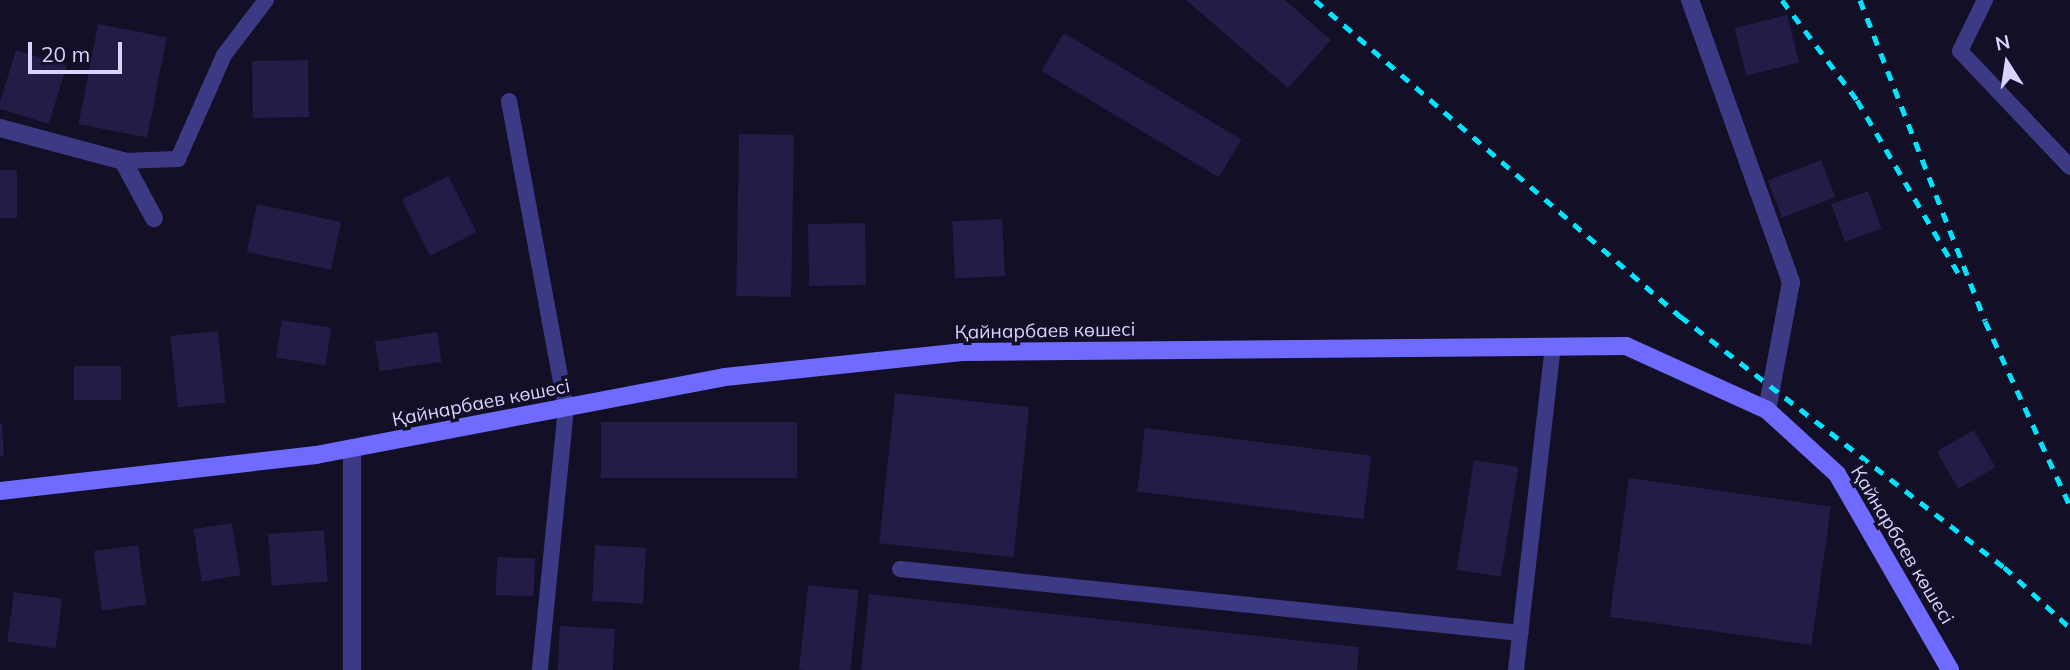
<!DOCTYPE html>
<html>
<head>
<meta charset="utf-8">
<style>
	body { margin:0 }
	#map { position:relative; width:2070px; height:670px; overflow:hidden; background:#130f26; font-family:Mulish,sans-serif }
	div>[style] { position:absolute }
	.building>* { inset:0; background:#241b47; transform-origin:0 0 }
	.lane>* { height:16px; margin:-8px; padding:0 8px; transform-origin:8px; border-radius:8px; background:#3d3a85 }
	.street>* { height:18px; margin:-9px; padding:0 9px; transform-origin:9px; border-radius:9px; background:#3d3a85 }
	.secondary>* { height:18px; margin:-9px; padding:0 9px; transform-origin:9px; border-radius:9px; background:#6f6bff }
	.rail>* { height:5px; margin-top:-2.5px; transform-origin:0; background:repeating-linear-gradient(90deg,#00e5ff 0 10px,transparent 0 19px) }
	span { translate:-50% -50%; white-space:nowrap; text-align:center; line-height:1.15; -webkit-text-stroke:7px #130f26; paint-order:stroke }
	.street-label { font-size:19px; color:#d9d4ff }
	.north { position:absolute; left:1972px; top:28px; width:70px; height:70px; -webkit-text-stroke:5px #130f26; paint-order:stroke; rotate:348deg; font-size:19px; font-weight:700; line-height:28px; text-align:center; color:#d9d4ff }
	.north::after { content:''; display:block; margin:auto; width:24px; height:32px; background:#d9d4ff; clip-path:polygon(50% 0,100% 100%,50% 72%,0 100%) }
	.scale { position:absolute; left:28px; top:42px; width:94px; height:32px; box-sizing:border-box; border:4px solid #d9d4ff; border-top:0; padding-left:9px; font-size:21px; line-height:24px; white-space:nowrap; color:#d9d4ff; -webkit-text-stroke:5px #130f26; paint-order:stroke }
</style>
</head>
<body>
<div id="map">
	<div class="building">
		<i style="clip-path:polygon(1186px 0,1285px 0,1331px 40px,1288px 88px)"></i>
		<i style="left:1787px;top:15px;width:49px;height:54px;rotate:76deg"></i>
		<i style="left:98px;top:24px;width:70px;height:102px;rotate:11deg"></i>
		<i style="left:1064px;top:33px;width:207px;height:44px;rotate:31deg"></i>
		<i style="left:16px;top:50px;width:53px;height:61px;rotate:17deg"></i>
		<i style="left:308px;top:60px;width:57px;height:56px;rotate:89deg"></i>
		<i style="left:739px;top:134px;width:55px;height:162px;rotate:1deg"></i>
		<i style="left:1821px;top:160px;width:40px;height:57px;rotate:69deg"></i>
		<i style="left:0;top:170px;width:17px;height:48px"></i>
		<i style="left:448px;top:176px;width:63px;height:52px;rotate:63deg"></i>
		<i style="left:1868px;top:191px;width:40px;height:39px;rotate:70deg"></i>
		<i style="left:257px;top:204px;width:86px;height:49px;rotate:12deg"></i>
		<i style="left:1002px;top:219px;width:57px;height:50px;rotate:87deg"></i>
		<i style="left:865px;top:223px;width:62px;height:57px;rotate:89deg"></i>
		<i style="left:282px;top:320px;width:50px;height:38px;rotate:9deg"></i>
		<i style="left:218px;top:331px;width:72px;height:48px;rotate:84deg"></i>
		<i style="left:437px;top:332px;width:30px;height:63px;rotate:81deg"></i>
		<i style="left:121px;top:366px;width:34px;height:47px;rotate:90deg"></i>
		<i style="left:895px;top:393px;width:135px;height:151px;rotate:6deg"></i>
		<i style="left:601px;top:422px;width:196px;height:56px"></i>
		<i style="clip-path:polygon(0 424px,2px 424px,4px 456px,0 457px)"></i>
		<i style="left:1145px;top:428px;width:228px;height:64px;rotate:7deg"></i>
		<i style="left:1974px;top:430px;width:43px;height:43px;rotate:60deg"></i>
		<i style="left:1474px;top:460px;width:45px;height:111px;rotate:9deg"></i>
		<i style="left:1629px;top:478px;width:204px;height:140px;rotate:8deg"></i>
		<i style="left:232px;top:523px;width:53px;height:39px;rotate:81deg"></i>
		<i style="left:324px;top:530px;width:52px;height:56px;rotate:86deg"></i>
		<i style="left:138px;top:545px;width:60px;height:45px;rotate:82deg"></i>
		<i style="left:595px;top:545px;width:51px;height:56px;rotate:3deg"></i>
		<i style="left:497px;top:557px;width:38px;height:38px;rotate:2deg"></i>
		<i style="left:808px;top:585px;width:51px;height:85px;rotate:6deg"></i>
		<i style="left:14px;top:592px;width:49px;height:50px;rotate:8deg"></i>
		<i style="clip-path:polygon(869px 594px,1359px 647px,1357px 670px,861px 670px)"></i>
		<i style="left:560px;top:626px;width:55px;height:44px;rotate:3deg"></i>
	</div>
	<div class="lane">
		<i style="left:1985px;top:0;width:57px;rotate:116.1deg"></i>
		<i style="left:1960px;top:51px;width:160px;rotate:46.5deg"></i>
		<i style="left:509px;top:101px;width:312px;rotate:79.5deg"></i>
		<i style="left:566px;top:408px;width:263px;rotate:95.7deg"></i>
		<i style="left:123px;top:161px;width:55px;rotate:-2.1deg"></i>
		<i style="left:178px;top:159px;width:114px;rotate:-66.1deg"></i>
		<i style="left:224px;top:55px;width:69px;rotate:-52.6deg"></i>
		<i style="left:900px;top:569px;width:624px;rotate:5.88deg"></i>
		<i style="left:1516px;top:670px;width:325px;rotate:-83.5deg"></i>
	</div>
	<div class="street">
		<i style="left:1690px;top:0;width:300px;rotate:70.3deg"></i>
		<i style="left:1791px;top:282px;width:130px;rotate:100.6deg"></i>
		<i style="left:0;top:128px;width:127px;rotate:15deg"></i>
		<i style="left:123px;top:161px;width:65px;rotate:61.5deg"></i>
		<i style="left:352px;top:448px;width:222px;rotate:90deg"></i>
	</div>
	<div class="secondary">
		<i style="left:0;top:491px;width:318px;rotate:-6.5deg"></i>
		<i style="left:316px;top:455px;width:416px;rotate:-10.8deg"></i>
		<i style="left:725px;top:377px;width:238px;rotate:-6deg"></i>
		<i style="left:962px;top:352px;width:664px;rotate:-0.52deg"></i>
		<i style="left:1626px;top:346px;width:155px;rotate:24.4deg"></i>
		<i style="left:1767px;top:410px;width:95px;rotate:42.4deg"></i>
		<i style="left:1837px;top:474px;width:226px;rotate:60deg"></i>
	</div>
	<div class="rail">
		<i style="left:1315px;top:0;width:483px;rotate:40.9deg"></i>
		<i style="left:1680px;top:316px;width:410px;rotate:37.8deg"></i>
		<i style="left:2004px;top:567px;width:90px;rotate:42.7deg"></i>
		<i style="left:1782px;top:0;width:125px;rotate:53.1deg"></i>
		<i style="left:1857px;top:100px;width:206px;rotate:59.7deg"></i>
		<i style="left:1860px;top:0;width:344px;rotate:68.7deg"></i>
		<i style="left:1985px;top:321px;width:204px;rotate:65.3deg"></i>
	</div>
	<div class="street-label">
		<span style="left:1045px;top:331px;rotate:-1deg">Қайнарбаев көшесі</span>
		<span style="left:481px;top:403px;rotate:-11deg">Қайнарбаев көшесі</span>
		<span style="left:1902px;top:545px;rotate:59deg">Қайнарбаев көшесі</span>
	</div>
	<div class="north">N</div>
	<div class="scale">20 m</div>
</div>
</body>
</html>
